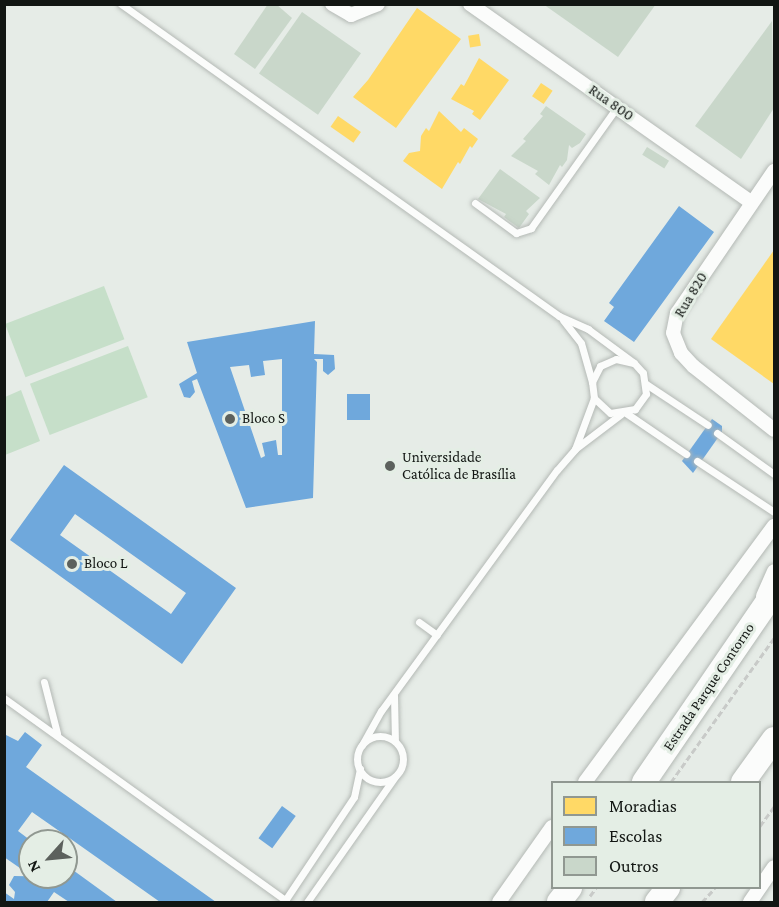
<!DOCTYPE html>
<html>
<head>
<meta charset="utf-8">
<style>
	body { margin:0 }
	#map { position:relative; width:779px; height:907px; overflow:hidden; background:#e6ece7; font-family:"Crimson Pro",serif }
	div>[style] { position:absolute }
	.green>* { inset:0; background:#c6dfc9; transform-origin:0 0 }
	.homes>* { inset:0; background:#ffd966; transform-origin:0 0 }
	.schools>* { inset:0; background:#6fa8dc; transform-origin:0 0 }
	.building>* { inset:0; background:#c9d7ca; transform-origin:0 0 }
	.path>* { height:3px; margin-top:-1.5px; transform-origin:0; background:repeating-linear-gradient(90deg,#c8cac8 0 6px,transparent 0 9px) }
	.roads { filter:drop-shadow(0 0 2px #b4b9b5) drop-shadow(0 0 2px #b4b9b5) }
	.service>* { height:7px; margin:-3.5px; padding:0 3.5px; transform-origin:3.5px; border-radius:3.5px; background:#fbfcfb }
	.service>.ring { margin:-3.5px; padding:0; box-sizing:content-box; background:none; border:7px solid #fbfcfb; border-radius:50% }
	.minor>* { height:14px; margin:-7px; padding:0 7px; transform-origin:7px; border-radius:7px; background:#fbfcfb }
	.trunk>* { height:24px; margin:-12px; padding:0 12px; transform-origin:12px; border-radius:12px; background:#fbfcfb }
	.dots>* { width:16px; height:16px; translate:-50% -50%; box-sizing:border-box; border:3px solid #e4eee5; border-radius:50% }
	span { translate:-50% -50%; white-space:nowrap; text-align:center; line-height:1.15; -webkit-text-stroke:6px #e4eee5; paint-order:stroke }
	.street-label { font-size:15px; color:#121613 }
	.poi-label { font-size:15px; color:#121613 }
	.left { translate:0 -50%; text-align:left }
	.frame { position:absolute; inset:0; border:6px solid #121613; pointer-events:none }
	.legend { position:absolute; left:551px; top:781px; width:210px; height:108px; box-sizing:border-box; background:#e4eee5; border:2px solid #909891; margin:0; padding:8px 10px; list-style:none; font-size:18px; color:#121613 }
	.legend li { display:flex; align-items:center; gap:12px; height:30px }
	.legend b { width:30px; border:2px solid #909891 }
	.north { position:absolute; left:18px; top:829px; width:60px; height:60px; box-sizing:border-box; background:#e4eee5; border:2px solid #909891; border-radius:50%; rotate:243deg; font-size:16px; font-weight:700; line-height:24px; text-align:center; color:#121613 }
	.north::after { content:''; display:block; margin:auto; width:21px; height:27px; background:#5c615d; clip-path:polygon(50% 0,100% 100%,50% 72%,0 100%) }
</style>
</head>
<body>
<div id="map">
	<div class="green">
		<i style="left:104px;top:286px;width:57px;height:106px;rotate:69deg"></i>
		<i style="left:128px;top:346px;width:55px;height:105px;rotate:69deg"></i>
		<i style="clip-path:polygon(21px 390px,40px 441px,5px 455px,5px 397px)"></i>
	</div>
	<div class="homes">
		<i style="clip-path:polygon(417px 8px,461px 39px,396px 128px,353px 97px,368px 80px)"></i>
		<i style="left:479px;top:34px;width:12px;height:11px;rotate:81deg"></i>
		<i style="clip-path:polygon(479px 58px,509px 80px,480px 120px,472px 114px,474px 111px,451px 99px,461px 84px,464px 86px)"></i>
		<i style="left:541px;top:83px;width:14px;height:16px;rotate:34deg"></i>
		<i style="clip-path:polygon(439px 111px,461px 132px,464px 128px,478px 139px,472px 148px,470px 146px,460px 164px,458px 162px,442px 189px,403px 161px,409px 153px,420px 151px,421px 136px,426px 128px,429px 131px)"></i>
		<i style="left:338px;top:116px;width:28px;height:13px;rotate:35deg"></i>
		<i style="clip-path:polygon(774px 250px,774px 384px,711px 339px)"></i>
	</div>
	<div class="schools">
		<i style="clip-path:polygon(679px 206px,714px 232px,634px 342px,604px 321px,614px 307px,609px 303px)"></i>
		<i style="clip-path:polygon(evenodd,315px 321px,314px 354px,334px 355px,335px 369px,328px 375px,323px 371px,323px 359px,314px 359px,317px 362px,313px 498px,246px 508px,197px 379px,192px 381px,195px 392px,190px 398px,184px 397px,179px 384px,197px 373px,187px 342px,315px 321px,282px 359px,282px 455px,278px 455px,276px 440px,262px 443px,265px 456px,261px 458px,230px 367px,249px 365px,251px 377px,265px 375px,263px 361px,282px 359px)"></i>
		<i style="left:347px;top:394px;width:23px;height:26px"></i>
		<i style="clip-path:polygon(712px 419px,722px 426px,722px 432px,693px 473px,682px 461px)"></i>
		<i style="clip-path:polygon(evenodd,64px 465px,236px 588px,182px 664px,10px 540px,64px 465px,75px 514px,186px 593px,171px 614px,60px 535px,75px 514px)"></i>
		<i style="clip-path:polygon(25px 732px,42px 745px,26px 767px,216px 902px,160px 902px,68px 837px,67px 841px,76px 850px,73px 855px,67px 856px,66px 841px,56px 841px,62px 833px,32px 812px,18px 831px,30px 840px,30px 875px,4px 857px,4px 734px,18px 741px)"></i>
		<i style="left:282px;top:806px;width:17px;height:40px;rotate:36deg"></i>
		<i style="clip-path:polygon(66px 865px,117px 902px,69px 902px,54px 892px,47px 902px,4px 902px,4px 892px,14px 899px,15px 892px,9px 885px,14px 876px,66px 877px)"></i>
	</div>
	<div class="building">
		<i style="clip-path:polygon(268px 4px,276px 4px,292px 18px,255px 69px,234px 54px)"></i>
		<i style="clip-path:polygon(543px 4px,656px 4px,618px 57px)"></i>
		<i style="left:302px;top:12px;width:72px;height:75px;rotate:35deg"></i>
		<i style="clip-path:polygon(772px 21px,774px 108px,741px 159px,695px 126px)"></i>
		<i style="clip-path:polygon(546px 106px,586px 134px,580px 143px,572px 148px,569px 145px,567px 160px,562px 167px,560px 165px,549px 185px,535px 174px,538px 171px,511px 156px,526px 141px,523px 139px,543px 116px,540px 114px)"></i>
		<i style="left:647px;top:147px;width:26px;height:9px;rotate:32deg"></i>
		<i style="clip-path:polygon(500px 169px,540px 198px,526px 211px,529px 214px,519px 228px,504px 217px,506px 214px,478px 199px)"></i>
	</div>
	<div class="path">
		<i style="left:671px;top:782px;width:177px;rotate:-54.4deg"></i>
		<i style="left:760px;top:826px;width:24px;rotate:-54deg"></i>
		<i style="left:590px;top:896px;width:10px;rotate:-53deg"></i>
		<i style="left:702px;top:902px;width:19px;rotate:-47deg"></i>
	</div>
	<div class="roads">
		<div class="service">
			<i style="left:121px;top:4px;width:538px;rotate:35.46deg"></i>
			<i style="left:559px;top:316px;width:32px;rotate:24deg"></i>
			<i style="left:588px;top:329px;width:57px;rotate:36.5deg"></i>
			<i style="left:475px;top:203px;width:51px;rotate:36.2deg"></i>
			<i style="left:516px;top:233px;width:16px;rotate:-18deg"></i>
			<i style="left:531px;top:228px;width:148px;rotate:-54.6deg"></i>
			<i style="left:563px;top:320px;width:29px;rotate:52deg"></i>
			<i style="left:581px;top:343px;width:41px;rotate:74.2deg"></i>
			<i style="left:646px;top:384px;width:74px;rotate:33.5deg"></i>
			<i style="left:626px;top:413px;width:73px;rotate:34.3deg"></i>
			<i style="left:717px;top:433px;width:70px;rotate:35.7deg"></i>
			<i style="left:575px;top:449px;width:54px;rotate:-69.6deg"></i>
			<i style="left:594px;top:398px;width:16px;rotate:-97deg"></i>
			<i style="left:592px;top:382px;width:18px;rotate:-63deg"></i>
			<i style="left:600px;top:366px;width:17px;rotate:-24deg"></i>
			<i style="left:616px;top:359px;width:18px;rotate:13deg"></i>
			<i style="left:634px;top:363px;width:13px;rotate:48deg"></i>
			<i style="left:643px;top:373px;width:21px;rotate:82deg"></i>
			<i style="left:646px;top:394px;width:19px;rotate:126deg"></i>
			<i style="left:635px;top:409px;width:25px;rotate:171deg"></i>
			<i style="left:610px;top:413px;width:22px;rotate:-137deg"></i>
			<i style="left:697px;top:461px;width:92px;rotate:33.5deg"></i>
			<i style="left:419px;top:622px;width:22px;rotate:36deg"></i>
			<i style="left:44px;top:682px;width:53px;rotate:75.7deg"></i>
			<i style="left:394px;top:695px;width:46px;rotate:88.8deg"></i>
			<i style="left:4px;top:698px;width:347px;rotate:35.7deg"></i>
			<i class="ring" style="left:357px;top:736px;width:39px;height:39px"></i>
			<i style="left:362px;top:745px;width:39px;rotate:-61deg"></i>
			<i style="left:381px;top:711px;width:298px;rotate:-53.9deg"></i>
			<i style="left:557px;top:470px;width:28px;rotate:-49deg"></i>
			<i style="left:575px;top:449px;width:58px;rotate:-37.3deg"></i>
			<i style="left:284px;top:902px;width:126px;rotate:-56.3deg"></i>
			<i style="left:354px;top:797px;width:29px;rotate:-78deg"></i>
			<i style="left:307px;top:902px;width:153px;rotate:-54.9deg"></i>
		</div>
		<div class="minor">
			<i style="left:332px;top:4px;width:22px;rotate:30deg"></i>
			<i style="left:351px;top:15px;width:29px;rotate:-22deg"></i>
			<i style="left:470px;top:4px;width:344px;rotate:35.2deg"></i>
			<i style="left:774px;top:171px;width:172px;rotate:124.3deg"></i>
			<i style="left:677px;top:313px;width:20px;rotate:101deg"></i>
			<i style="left:673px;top:333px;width:22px;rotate:68deg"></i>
			<i style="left:681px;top:353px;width:18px;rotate:47deg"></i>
			<i style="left:693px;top:366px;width:103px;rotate:38.3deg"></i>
			<i style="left:763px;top:596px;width:27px;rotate:-66deg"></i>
			<i style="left:585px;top:782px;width:318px;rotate:-53.6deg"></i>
			<i style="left:499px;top:902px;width:92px;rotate:-54.8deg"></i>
			<i style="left:750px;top:902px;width:42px;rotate:-55.6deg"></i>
		</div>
		<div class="trunk">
			<i style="left:644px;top:782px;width:230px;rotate:-55.6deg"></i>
			<i style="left:743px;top:782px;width:53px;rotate:-54.2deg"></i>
			<i style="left:559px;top:902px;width:18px;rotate:-52deg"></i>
			<i style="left:657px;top:902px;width:18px;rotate:-52deg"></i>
		</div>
	</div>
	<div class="dots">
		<i style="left:230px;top:419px;background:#5c615d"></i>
		<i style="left:390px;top:466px;background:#5c615d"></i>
		<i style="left:72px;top:564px;background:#5c615d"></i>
	</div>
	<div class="street-label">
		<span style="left:611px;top:103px;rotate:35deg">Rua 800</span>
		<span style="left:691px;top:295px;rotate:-59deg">Rua 820</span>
		<span style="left:709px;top:687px;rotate:-56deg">Estrada Parque Contorno</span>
	</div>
	<div class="poi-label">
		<span class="left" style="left:242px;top:419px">Bloco S</span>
		<span class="left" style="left:402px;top:466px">Universidade<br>Católica de Brasília</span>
		<span class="left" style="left:84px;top:564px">Bloco L</span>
	</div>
	<div class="frame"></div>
	<ul class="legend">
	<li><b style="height:16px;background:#ffd966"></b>Moradias</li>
	<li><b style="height:16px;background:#6fa8dc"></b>Escolas</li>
	<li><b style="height:16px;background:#c9d7ca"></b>Outros</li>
	</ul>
	<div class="north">N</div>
</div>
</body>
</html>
